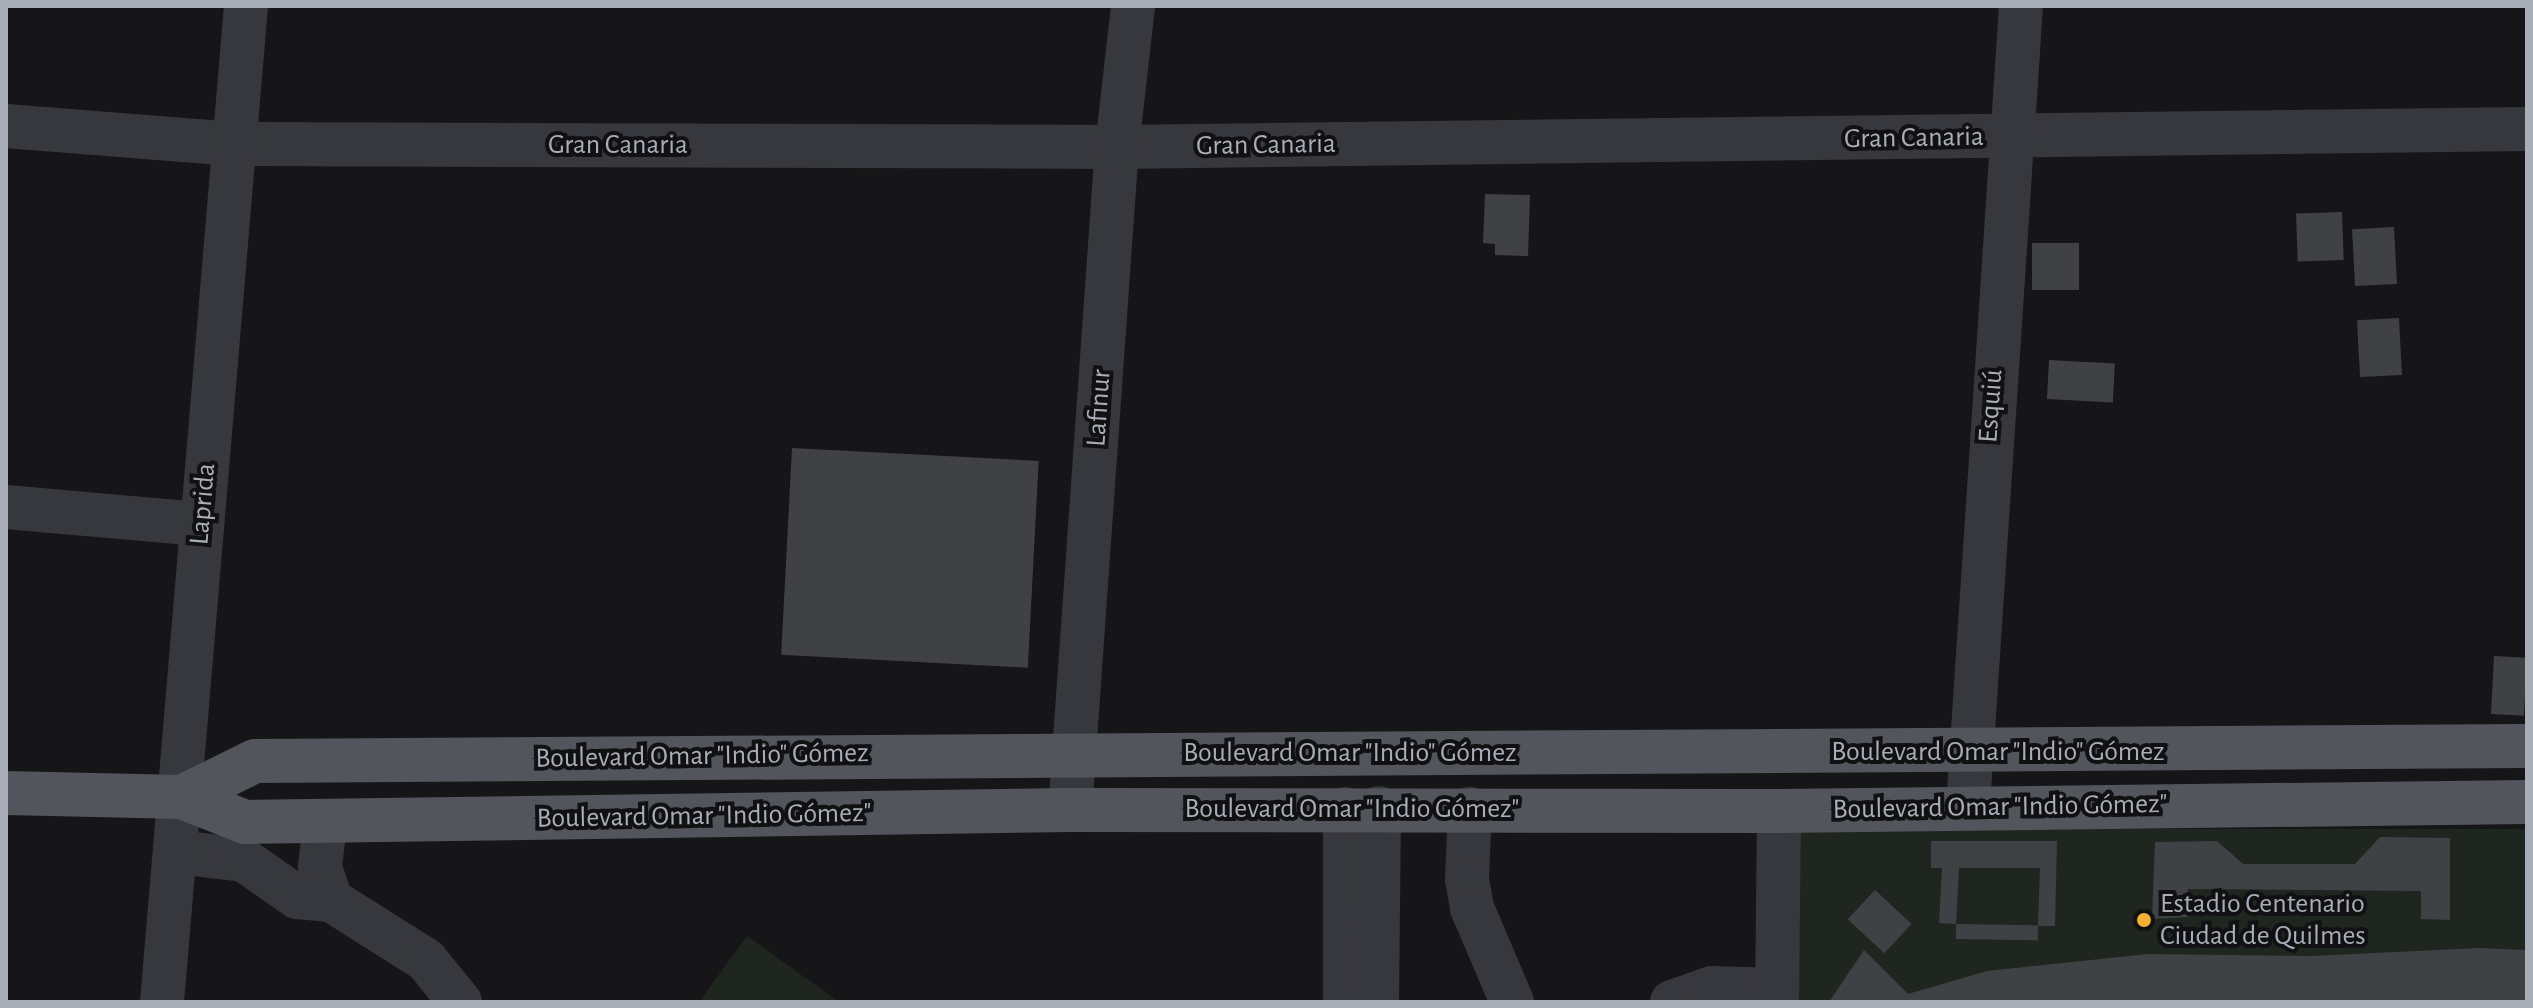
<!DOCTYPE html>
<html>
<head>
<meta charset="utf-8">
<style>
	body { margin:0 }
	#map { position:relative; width:2533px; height:1008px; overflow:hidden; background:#161618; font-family:"Alegreya Sans",sans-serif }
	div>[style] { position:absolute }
	.green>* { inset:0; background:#1e261f; transform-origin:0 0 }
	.building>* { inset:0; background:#404145; transform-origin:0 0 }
	.minor>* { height:44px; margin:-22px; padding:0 22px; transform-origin:22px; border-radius:22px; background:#37383d }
	.major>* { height:44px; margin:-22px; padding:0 22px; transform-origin:22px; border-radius:22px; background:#53555c }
	.dots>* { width:22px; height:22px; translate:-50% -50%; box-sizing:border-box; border:4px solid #111113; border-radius:50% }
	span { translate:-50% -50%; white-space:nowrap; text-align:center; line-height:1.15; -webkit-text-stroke:8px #111113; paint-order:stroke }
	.street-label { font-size:28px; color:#a8adb8 }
	.poi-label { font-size:28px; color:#a8adb8 }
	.left { translate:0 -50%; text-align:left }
	.frame { position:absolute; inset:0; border:8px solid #a8adb8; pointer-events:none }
</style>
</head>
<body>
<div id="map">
	<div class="green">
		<i style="left:2527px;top:829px;width:173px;height:766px;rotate:90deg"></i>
		<i style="clip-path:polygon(747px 936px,839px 1002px,699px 1002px)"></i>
	</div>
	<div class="building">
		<i style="clip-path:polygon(1485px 194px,1530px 195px,1528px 256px,1495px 255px,1495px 244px,1483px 243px)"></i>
		<i style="left:2342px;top:212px;width:48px;height:46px;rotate:88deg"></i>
		<i style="left:2394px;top:227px;width:57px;height:42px;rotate:87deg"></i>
		<i style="left:2032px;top:243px;width:47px;height:47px"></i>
		<i style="left:2399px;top:318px;width:57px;height:42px;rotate:87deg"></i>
		<i style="left:2049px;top:360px;width:66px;height:39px;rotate:3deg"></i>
		<i style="left:792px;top:448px;width:247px;height:207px;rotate:3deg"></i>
		<i style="left:2494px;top:656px;width:33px;height:58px;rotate:3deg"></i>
		<i style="clip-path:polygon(2380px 837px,2450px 838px,2450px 920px,2421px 919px,2421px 891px,2188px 889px,2188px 917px,2152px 919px,2155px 842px,2217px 841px,2243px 864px,2355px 864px)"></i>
		<i style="clip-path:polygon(1931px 841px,2057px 841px,2055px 926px,2038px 926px,2040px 868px,1959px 868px,1956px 924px,1939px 923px,1942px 868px,1931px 868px)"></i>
		<i style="left:1875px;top:890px;width:50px;height:40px;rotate:43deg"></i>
		<i style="left:1956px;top:924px;width:82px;height:15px;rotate:1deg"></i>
		<i style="clip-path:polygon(2479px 948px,2527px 950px,2527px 1002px,1829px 1002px,1864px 950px,1908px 994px,1987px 971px,2148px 954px,2312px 956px)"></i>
	</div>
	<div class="minor">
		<i style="left:6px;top:126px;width:229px;rotate:4.5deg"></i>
		<i style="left:234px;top:144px;width:883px;rotate:0.19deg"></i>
		<i style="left:1117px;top:147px;width:1410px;rotate:-0.73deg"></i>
		<i style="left:6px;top:507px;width:196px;rotate:5deg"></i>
		<i style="left:1968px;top:806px;width:802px;rotate:-86.21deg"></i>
		<i style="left:1345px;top:809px;width:193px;rotate:90deg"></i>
		<i style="left:1470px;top:809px;width:70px;rotate:92.5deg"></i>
		<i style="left:1467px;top:879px;width:29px;rotate:80deg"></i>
		<i style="left:1472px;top:908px;width:102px;rotate:66.9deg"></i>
		<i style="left:1070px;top:810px;width:665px;rotate:-85.95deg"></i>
		<i style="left:1117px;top:147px;width:142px;rotate:-83.5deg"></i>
		<i style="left:325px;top:822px;width:45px;rotate:96.3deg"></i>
		<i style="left:320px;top:867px;width:35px;rotate:72deg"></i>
		<i style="left:331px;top:900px;width:112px;rotate:32.3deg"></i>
		<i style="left:426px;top:960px;width:54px;rotate:51deg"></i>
		<i style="left:177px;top:852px;width:67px;rotate:6.8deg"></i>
		<i style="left:244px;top:860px;width:65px;rotate:34.9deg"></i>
		<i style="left:297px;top:897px;width:34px;rotate:5deg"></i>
		<i style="left:162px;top:1002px;width:1000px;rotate:-85.18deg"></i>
		<i style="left:1377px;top:1002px;width:194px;rotate:-89.4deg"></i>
		<i style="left:1672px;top:1002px;width:42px;rotate:-19.3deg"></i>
		<i style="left:1712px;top:988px;width:65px;rotate:1.8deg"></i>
		<i style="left:1777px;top:1002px;width:191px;rotate:-89.4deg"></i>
	</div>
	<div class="major">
		<i style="left:6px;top:793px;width:176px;rotate:1.3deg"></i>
		<i style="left:182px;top:797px;width:68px;rotate:21.6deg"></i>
		<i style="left:245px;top:822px;width:825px;rotate:-0.83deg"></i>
		<i style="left:1070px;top:810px;width:709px;rotate:0.08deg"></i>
		<i style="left:1779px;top:811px;width:748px;rotate:-0.69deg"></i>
		<i style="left:182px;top:797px;width:81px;rotate:-26.3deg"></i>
		<i style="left:255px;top:761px;width:2272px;rotate:-0.38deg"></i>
	</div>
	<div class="dots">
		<i style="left:2144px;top:920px;background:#f2b134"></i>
	</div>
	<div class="street-label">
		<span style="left:1914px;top:138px;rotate:-1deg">Gran Canaria</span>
		<span style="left:618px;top:145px">Gran Canaria</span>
		<span style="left:1266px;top:145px;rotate:-1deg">Gran Canaria</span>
		<span style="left:1991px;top:406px;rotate:-86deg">Esquiú</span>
		<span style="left:1099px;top:408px;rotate:-86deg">Lafinur</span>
		<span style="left:203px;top:504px;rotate:-85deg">Laprida</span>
		<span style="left:1998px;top:752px">Boulevard Omar "Indio" Gómez</span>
		<span style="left:1350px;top:753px">Boulevard Omar "Indio" Gómez</span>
		<span style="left:702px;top:756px;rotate:-1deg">Boulevard Omar "Indio" Gómez</span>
		<span style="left:2000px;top:807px;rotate:-1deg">Boulevard Omar "Indio Gómez"</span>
		<span style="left:1352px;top:809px">Boulevard Omar "Indio Gómez"</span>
		<span style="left:704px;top:816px;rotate:-1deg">Boulevard Omar "Indio Gómez"</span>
	</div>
	<div class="poi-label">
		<span class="left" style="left:2160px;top:920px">Estadio Centenario<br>Ciudad de Quilmes</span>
	</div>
	<div class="frame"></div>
</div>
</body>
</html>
